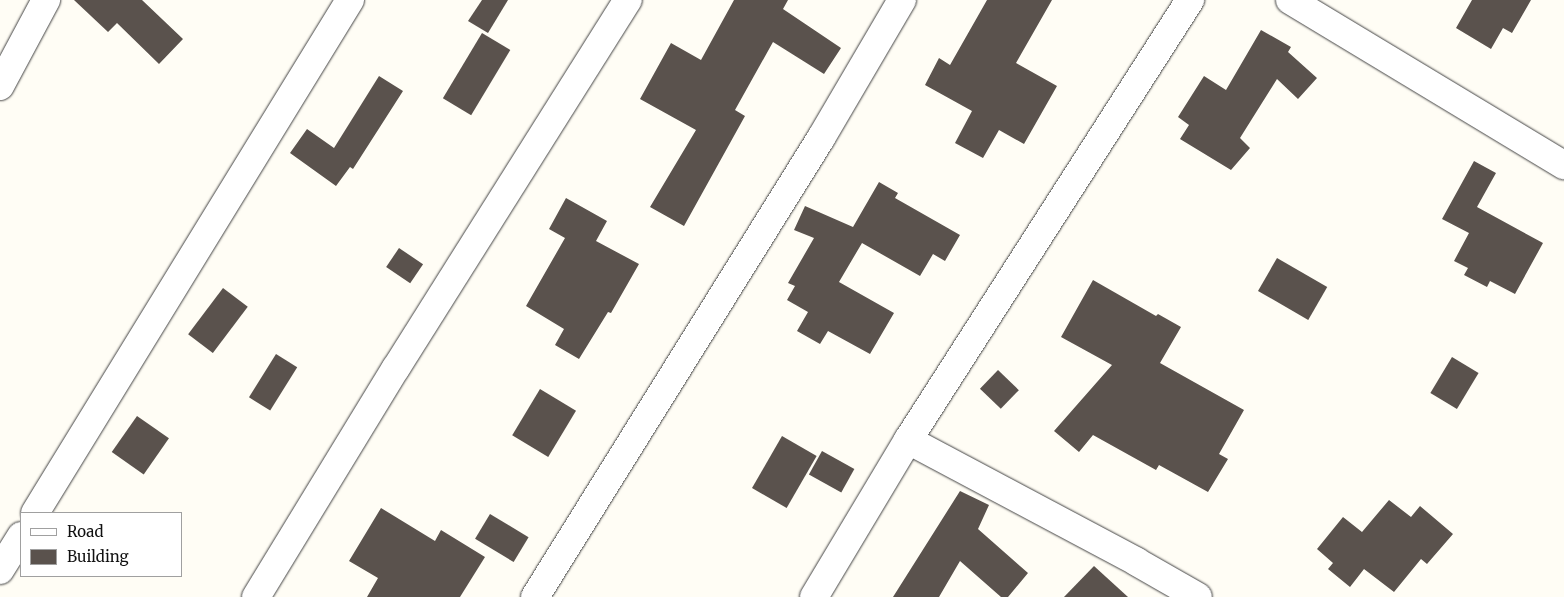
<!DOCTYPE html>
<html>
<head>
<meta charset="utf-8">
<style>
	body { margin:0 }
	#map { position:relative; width:1564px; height:597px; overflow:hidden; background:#fffdf5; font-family:Merriweather,serif }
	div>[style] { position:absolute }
	.building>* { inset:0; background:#5a524d; transform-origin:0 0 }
	.roads { filter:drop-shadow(0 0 1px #444) drop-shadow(0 0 1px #444) }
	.minor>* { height:28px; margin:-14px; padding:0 14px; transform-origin:14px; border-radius:14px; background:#fff }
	span { translate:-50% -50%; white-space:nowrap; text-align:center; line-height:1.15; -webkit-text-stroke:5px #fff; paint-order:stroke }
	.legend { position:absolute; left:20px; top:512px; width:162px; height:65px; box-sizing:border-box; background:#fff; border:1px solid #a0a0a0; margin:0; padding:6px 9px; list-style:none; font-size:15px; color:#111 }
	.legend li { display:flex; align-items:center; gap:10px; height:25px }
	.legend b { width:25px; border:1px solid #a0a0a0 }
</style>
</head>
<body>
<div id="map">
	<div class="building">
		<i style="clip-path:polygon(74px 0,142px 0,183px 39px,159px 64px,117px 23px,108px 32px)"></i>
		<i style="clip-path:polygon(482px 0,508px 0,488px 33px,468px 21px)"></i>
		<i style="clip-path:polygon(734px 0,788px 0,783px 9px,841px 48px,824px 74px,773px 42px,735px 110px,745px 116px,684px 226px,650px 207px,696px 130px,640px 99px,671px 43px,701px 60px)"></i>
		<i style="clip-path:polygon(987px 0,1052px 0,1016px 63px,1057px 86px,1024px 144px,999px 130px,983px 158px,955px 143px,972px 111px,925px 85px,939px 58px,950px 65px)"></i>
		<i style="clip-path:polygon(1472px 0,1531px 0,1512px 33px,1503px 28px,1491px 49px,1456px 28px)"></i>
		<i style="clip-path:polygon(1261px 30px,1291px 47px,1288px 52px,1317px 78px,1298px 99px,1277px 79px,1240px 138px,1250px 148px,1231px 170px,1180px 139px,1189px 125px,1178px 117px,1204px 76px,1226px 90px)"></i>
		<i style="left:482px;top:33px;width:33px;height:76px;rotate:31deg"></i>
		<i style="clip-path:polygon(379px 76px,403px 91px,353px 169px,350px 167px,336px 186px,290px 153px,307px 129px,334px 148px)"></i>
		<i style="clip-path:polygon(1474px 161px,1496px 173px,1477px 207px,1543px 243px,1515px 294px,1490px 281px,1487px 287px,1464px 275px,1468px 268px,1454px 261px,1469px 233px,1442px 219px)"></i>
		<i style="clip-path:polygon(879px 182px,898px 193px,895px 198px,960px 235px,945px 261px,933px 254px,920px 276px,862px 243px,839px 282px,894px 313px,870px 354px,828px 331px,820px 344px,797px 331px,808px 312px,787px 300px,795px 286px,788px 283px,814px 238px,794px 230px,805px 206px,853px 227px)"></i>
		<i style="clip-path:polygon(566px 198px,607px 221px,596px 241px,639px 264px,611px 313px,608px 312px,579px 359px,555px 345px,564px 329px,526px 306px,565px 238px,549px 229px)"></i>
		<i style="left:399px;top:248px;width:29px;height:23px;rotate:34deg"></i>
		<i style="left:1277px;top:258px;width:58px;height:38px;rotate:30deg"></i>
		<i style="clip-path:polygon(1093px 280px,1156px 316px,1158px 314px,1181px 327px,1160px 363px,1244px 410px,1219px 454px,1228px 459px,1208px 492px,1159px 465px,1156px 470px,1093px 435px,1079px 452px,1054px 431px,1112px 365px,1061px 337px)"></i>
		<i style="left:223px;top:288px;width:31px;height:58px;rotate:37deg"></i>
		<i style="left:276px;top:354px;width:25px;height:51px;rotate:32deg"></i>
		<i style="left:1452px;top:357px;width:31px;height:42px;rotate:31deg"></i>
		<i style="left:998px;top:370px;width:29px;height:26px;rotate:44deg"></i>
		<i style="left:540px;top:389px;width:42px;height:54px;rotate:31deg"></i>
		<i style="left:137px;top:416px;width:39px;height:44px;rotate:35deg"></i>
		<i style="left:782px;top:436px;width:40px;height:60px;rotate:30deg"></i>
		<i style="left:822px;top:451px;width:37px;height:27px;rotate:29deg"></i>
		<i style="clip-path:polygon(960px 491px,989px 505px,978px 529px,1028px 573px,1008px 597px,1001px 597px,960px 561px,939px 597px,893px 597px)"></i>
		<i style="clip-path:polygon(1389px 500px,1411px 517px,1420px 506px,1453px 534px,1427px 564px,1421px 559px,1394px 592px,1364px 569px,1350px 587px,1328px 569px,1333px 563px,1317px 549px,1343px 517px,1362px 532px)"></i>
		<i style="clip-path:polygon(381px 508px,435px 541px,441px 530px,485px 557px,460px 597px,367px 597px,378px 578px,349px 561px)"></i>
		<i style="left:490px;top:514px;width:45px;height:29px;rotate:31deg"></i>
		<i style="clip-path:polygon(1094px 566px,1128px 597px,1064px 597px)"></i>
	</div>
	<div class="roads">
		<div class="minor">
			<i style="left:1290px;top:0;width:320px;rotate:31.1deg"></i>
			<i style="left:0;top:86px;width:98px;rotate:-61.9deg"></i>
			<i style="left:908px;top:440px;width:259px;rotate:28deg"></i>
			<i style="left:1137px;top:562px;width:70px;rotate:29.8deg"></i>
			<i style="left:35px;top:513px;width:602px;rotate:-58.45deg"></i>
			<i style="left:0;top:570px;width:40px;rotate:-58deg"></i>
			<i style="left:256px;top:597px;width:268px;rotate:-58.6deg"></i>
			<i style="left:396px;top:368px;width:435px;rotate:-57.8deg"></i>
			<i style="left:535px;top:597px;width:541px;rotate:-58.07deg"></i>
			<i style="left:821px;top:138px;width:160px;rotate:-59.6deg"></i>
			<i style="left:814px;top:597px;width:183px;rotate:-59.1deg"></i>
			<i style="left:908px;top:440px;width:523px;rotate:-57.34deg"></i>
		</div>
	</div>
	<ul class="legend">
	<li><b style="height:6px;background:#fff"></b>Road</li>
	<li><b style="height:14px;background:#5a524d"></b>Building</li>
	</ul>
</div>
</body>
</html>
